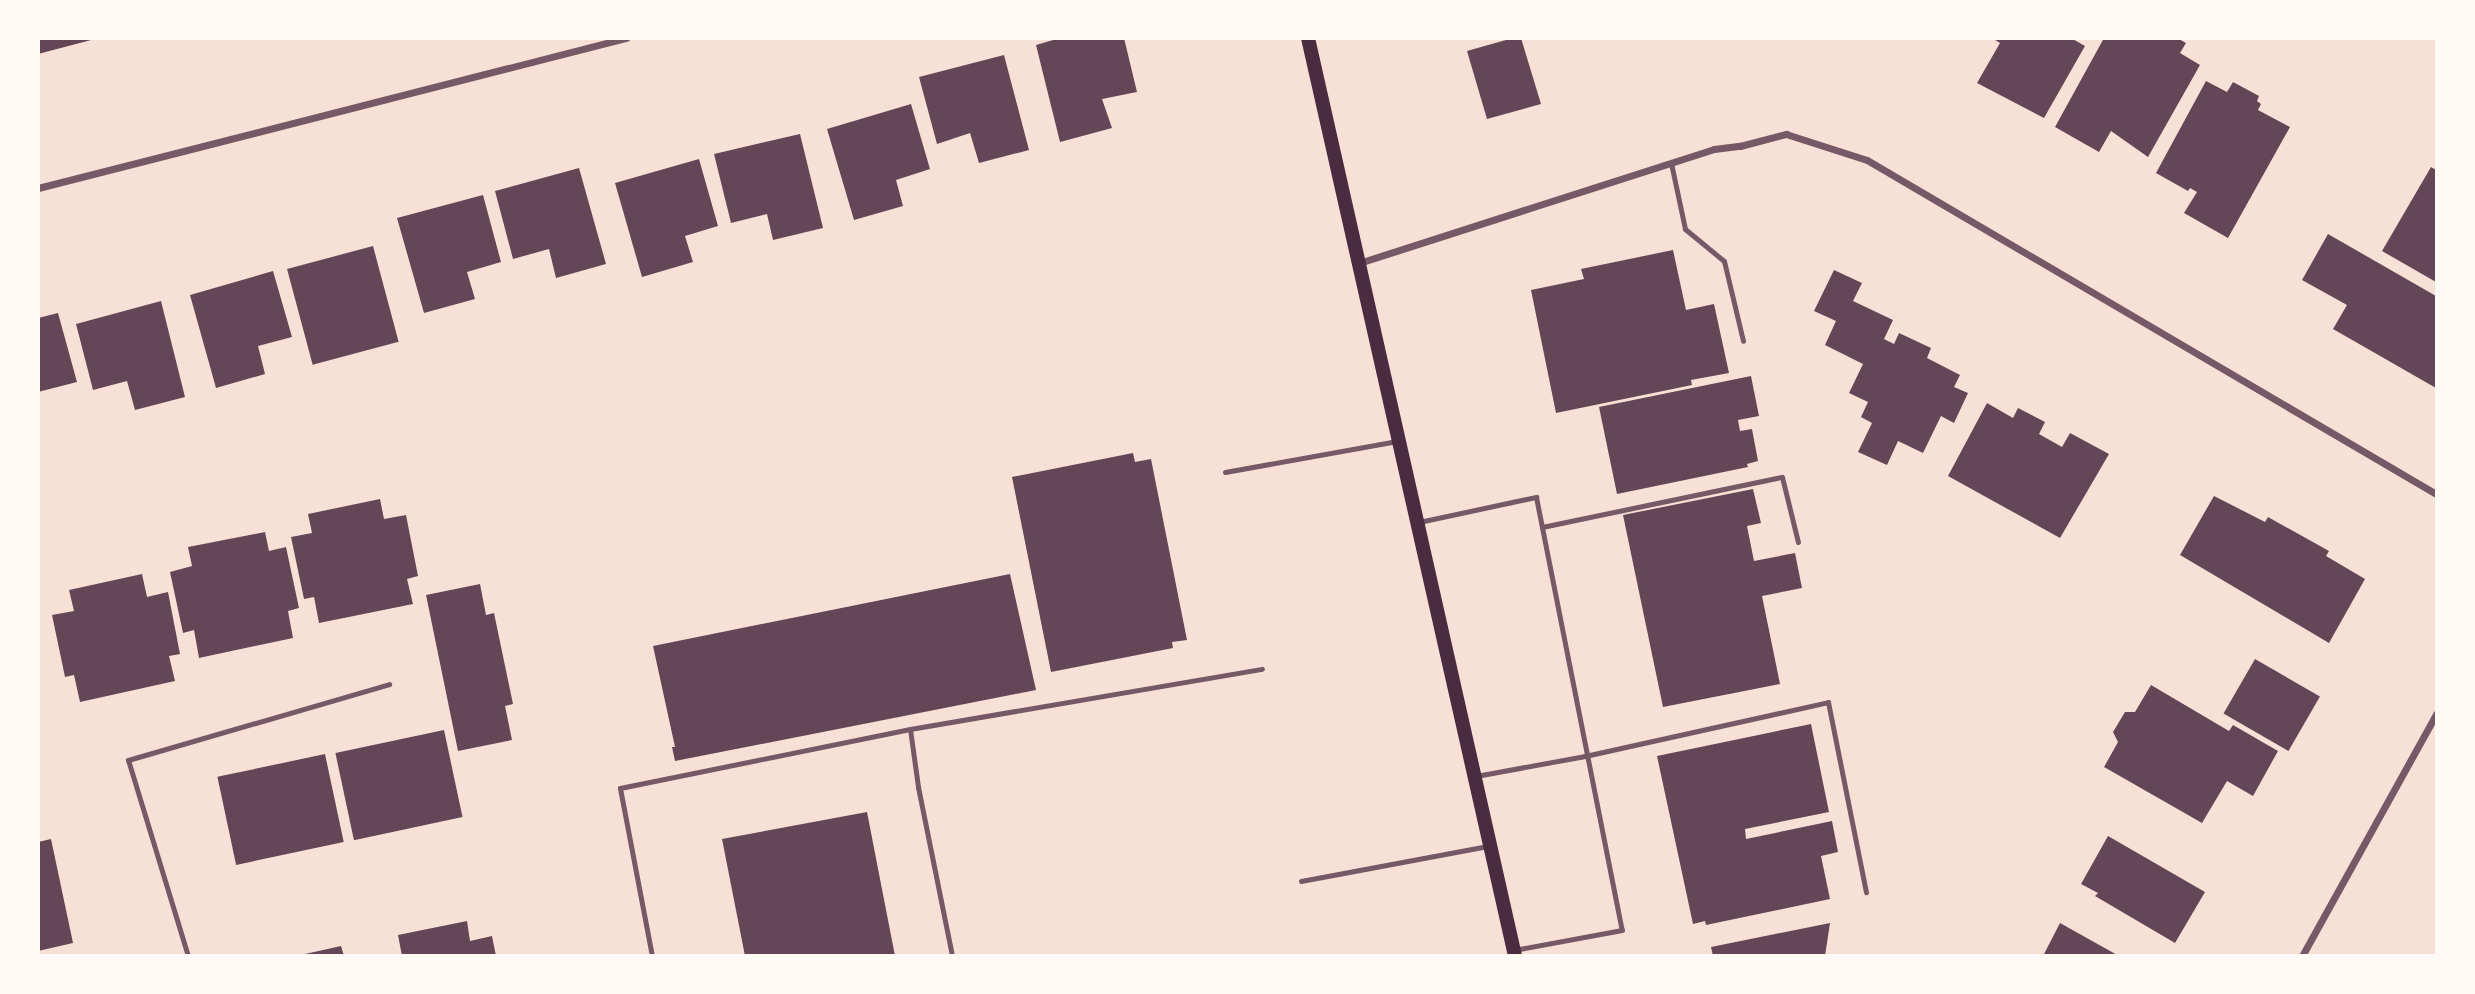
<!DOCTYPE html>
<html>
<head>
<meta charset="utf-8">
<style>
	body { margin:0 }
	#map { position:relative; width:2475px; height:994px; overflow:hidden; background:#f7e1d7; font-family:"PT Sans",sans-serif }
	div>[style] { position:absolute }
	.building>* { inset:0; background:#644757; transform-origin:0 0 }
	.service>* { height:5px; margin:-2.5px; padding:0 2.5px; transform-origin:2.5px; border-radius:2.5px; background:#755966 }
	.minor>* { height:7px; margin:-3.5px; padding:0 3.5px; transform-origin:3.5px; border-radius:3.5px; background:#755966 }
	.secondary>* { height:14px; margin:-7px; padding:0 7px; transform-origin:7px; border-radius:7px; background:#4a2c40 }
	span { translate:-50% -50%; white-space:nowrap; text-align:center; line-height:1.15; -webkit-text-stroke:5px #fffaf5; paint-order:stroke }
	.frame { position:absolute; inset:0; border:40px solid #fffaf5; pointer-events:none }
</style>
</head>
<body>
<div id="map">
	<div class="building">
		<i style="clip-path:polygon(38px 38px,95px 38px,95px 39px,38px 54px)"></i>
		<i style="clip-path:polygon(1060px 38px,1124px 38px,1137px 92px,1102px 99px,1112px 128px,1060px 142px,1036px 45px)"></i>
		<i style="clip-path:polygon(1513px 38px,1521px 38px,1541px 104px,1487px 119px,1467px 51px)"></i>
		<i style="clip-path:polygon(1992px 38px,2071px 38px,2085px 46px,2044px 118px,1977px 83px,2000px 43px)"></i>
		<i style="clip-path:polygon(2104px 38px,2177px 38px,2186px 43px,2180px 53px,2200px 65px,2148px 157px,2111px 131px,2099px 152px,2055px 127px)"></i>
		<i style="clip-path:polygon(1004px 55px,1029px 150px,979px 163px,970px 133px,937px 144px,919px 77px)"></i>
		<i style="clip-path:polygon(2206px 81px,2227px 92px,2233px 82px,2259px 96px,2257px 101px,2261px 104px,2258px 110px,2290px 127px,2228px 238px,2184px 213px,2197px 192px,2190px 188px,2188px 191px,2156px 173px)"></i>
		<i style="clip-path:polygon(911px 104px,930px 169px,896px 180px,903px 206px,854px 220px,827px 129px)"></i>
		<i style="clip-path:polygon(800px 134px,823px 228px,773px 240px,767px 214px,731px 223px,714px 154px)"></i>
		<i style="clip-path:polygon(699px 159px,718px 226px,685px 236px,693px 262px,642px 277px,615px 183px)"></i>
		<i style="clip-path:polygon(2431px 167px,2436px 170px,2436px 282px,2382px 251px)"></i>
		<i style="clip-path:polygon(579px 168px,606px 264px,556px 278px,549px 249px,513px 259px,495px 191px)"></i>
		<i style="clip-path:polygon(483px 195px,501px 262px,467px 272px,475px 299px,424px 313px,397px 218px)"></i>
		<i style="clip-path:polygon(2328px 234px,2436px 296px,2436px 388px,2333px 329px,2347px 305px,2302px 280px)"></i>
		<i style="left:373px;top:246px;width:99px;height:89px;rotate:75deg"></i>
		<i style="clip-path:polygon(1673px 250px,1686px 310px,1714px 304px,1729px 373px,1691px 380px,1692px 385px,1556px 413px,1531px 290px,1584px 279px,1581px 269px)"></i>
		<i style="clip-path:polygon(1834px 270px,1862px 283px,1853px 301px,1893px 320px,1884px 339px,1894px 344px,1899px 333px,1931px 348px,1927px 358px,1960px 375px,1954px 387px,1968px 393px,1954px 423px,1941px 416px,1923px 453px,1898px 441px,1887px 465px,1858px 452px,1872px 423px,1861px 417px,1868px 402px,1849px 393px,1863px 364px,1825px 345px,1836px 321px,1814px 311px)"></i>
		<i style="clip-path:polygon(273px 271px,292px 337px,258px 346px,265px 374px,216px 388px,190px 295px)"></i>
		<i style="clip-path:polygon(161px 301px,185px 397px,135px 410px,127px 381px,93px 390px,76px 324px)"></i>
		<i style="clip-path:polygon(58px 313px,77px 382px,38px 392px,38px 318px)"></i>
		<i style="clip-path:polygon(1751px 376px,1759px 416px,1738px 420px,1740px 431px,1752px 429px,1758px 461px,1747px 464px,1748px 467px,1617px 494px,1599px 407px)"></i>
		<i style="clip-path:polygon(1987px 403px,2013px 418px,2018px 408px,2045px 422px,2039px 434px,2062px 447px,2070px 433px,2109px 454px,2060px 538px,1948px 476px)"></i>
		<i style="clip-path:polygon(1133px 453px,1135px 462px,1151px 459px,1187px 640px,1172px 642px,1173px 648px,1051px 672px,1012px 477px)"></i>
		<i style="clip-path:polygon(1753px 489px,1761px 523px,1747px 526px,1754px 561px,1795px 553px,1802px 588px,1762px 596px,1780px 684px,1663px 707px,1623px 515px)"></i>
		<i style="clip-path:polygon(2214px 496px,2265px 522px,2268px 517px,2329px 551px,2326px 556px,2365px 579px,2329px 643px,2180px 555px)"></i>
		<i style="clip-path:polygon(380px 499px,384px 519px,406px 515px,418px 576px,407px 579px,413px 604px,319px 623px,314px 597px,304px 599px,291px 537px,312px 533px,308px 514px)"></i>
		<i style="clip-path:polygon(265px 532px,269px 551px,286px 547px,299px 608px,288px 611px,293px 638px,199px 658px,194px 630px,183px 633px,170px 572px,192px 566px,188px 547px)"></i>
		<i style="clip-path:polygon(142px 574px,147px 597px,168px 592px,180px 654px,169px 656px,175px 681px,80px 702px,74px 675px,65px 677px,52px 615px,74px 611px,69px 590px)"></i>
		<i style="clip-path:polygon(1010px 574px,1036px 690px,675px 761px,672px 747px,675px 747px,653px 646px)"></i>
		<i style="clip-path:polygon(480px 584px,486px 615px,494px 613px,513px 704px,505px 706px,512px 740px,458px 751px,426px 595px)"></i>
		<i style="left:2255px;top:659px;width:75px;height:63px;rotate:30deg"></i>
		<i style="clip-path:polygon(2151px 685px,2229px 731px,2233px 725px,2278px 751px,2253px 796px,2227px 781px,2202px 823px,2104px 767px,2118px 742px,2113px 732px,2125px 712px,2135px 712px)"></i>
		<i style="clip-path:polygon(1811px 724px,1829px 812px,1745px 829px,1746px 839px,1832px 821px,1838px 852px,1821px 856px,1830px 899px,1706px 925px,1705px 921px,1693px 924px,1657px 756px)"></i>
		<i style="left:444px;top:730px;width:89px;height:111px;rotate:78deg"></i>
		<i style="left:325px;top:754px;width:90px;height:110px;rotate:78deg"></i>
		<i style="clip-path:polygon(867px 812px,895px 956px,745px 956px,722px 839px)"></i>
		<i style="clip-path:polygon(2108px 836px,2205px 892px,2175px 943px,2095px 896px,2098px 893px,2081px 884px)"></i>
		<i style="clip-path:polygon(51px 839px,73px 943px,38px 951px,38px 842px)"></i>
		<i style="clip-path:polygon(467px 921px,470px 941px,492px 936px,496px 956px,402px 956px,398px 935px)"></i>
		<i style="clip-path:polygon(1830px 923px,1825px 956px,1713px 956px,1711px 947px)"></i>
		<i style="clip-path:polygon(2060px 923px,2119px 956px,2043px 956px)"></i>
		<i style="clip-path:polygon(341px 946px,344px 956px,305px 956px,305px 954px)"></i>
	</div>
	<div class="service">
		<i style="left:1671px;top:163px;width:67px;rotate:78deg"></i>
		<i style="left:1685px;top:229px;width:50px;rotate:39.4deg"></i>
		<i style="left:1724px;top:261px;width:82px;rotate:76.6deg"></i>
		<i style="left:1225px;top:472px;width:175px;rotate:-10.2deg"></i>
		<i style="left:1419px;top:522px;width:120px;rotate:-12.1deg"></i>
		<i style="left:1536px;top:497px;width:441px;rotate:78.8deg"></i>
		<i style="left:1622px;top:930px;width:110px;rotate:169.5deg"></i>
		<i style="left:1542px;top:527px;width:245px;rotate:-11.8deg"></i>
		<i style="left:1782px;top:477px;width:67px;rotate:76.2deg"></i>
		<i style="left:910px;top:729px;width:59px;rotate:82.1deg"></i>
		<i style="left:918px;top:787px;width:172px;rotate:78.6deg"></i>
		<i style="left:1476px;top:776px;width:111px;rotate:-10.4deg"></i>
		<i style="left:1585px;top:756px;width:249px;rotate:-12.5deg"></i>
		<i style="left:1828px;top:702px;width:194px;rotate:78.7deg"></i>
		<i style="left:1301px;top:881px;width:190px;rotate:-10.6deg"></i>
		<i style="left:188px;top:956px;width:205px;rotate:-107deg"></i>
		<i style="left:128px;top:760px;width:272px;rotate:-16.2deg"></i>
		<i style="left:652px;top:956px;width:171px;rotate:-100.8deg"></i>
		<i style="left:620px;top:788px;width:296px;rotate:-11.5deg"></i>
		<i style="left:910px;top:729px;width:357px;rotate:-9.7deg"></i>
	</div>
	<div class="minor">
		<i style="left:38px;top:188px;width:607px;rotate:-14.31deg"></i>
		<i style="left:1359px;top:263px;width:373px;rotate:-17.8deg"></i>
		<i style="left:1714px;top:149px;width:26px;rotate:-7deg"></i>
		<i style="left:1740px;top:146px;width:48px;rotate:-14.6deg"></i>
		<i style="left:1786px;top:134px;width:85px;rotate:17.8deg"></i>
		<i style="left:1867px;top:160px;width:660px;rotate:30.41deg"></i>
		<i style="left:2302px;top:956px;width:277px;rotate:-61deg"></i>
	</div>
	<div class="secondary">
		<i style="left:1308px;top:38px;width:941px;rotate:77.29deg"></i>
	</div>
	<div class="frame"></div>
</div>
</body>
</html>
